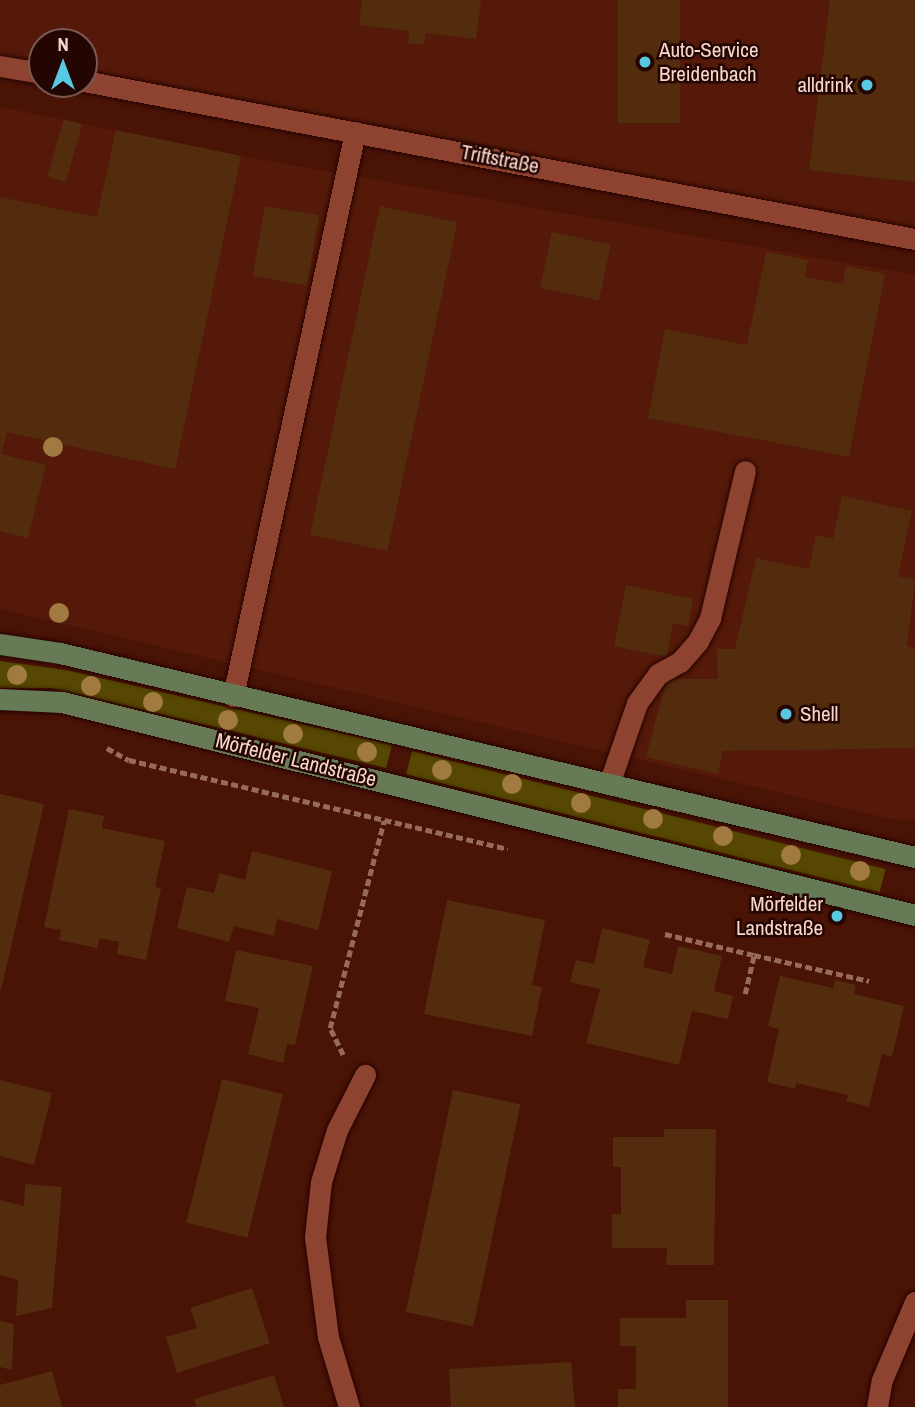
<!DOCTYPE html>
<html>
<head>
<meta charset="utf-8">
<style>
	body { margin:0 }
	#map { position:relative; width:915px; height:1407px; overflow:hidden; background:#491306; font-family:"Archivo Narrow",sans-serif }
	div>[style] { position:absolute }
	.built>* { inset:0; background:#551909 }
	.green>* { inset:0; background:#564702; transform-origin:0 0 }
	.building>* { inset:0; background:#532c0e; transform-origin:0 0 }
	.path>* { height:4.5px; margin-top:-2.25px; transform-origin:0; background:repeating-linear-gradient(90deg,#976a5e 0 7px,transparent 0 10.5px) }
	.roads { filter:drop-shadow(0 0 2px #260300) drop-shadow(0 0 2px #260300) }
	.minor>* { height:21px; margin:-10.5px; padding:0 10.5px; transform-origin:10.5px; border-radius:10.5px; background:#8e4330 }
	.major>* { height:21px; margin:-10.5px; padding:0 10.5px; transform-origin:10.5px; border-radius:10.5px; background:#667a55 }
	.trees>* { width:20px; height:20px; margin:-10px; border-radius:50%; background:#a07a40 }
	.dots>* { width:19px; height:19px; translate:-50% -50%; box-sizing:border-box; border:4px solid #230602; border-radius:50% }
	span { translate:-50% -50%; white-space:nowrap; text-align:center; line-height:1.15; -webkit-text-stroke:5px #230602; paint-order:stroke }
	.poi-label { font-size:21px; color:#f9d6cc }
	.left { translate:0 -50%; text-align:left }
	.right { translate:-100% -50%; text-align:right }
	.street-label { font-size:21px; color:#f9d6cc }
	.north { position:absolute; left:28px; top:28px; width:70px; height:70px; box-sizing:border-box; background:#230602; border:2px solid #795953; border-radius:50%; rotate:0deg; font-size:19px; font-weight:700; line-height:28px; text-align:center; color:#f9d6cc }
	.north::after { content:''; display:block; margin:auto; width:24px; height:32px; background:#57c9e3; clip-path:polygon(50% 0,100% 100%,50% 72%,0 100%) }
</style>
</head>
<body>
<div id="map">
	<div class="built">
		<i style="clip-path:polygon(0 0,915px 0,915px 241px,84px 81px,84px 42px,42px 42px,42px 73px,0 66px)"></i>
		<i style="clip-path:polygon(0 107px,241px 156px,915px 275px,915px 820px,891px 819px,0 609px)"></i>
	</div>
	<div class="green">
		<i style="clip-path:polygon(0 661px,66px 670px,392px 745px,386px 768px,52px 688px,0 688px)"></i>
		<i style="left:412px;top:751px;width:488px;height:24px;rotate:14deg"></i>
	</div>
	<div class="building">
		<i style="clip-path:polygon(362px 0,481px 0,476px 39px,426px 33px,424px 45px,408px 43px,409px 31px,359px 25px)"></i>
		<i style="left:618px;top:0;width:62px;height:123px"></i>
		<i style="clip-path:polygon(830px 0,915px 0,915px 182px,809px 170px)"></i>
		<i style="left:64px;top:119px;width:19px;height:60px;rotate:16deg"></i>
		<i style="clip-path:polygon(116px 130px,241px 156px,175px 469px,7px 432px,1px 454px,46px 465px,28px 538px,0 531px,0 197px,97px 217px)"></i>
		<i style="left:265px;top:206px;width:55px;height:71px;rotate:10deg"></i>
		<i style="left:380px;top:206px;width:79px;height:336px;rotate:12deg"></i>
		<i style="left:552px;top:232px;width:60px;height:57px;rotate:12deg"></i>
		<i style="clip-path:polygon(766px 252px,808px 260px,805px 277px,843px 284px,846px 266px,885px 274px,849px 457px,648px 418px,665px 329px,747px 345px)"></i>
		<i style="clip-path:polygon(842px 496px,912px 511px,898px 576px,915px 580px,907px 646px,915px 649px,915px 748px,723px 751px,718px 774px,646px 757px,667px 679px,718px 679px,717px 649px,735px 649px,756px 558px,809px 569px,816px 535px,833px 539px)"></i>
		<i style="clip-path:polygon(626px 585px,693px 599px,688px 626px,673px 623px,667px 657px,614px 646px)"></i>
		<i style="clip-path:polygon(0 794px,44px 804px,1px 990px,0 990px)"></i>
		<i style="clip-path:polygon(69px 809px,104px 816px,102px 828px,165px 841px,155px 887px,161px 888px,146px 960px,117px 954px,119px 942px,100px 938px,97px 948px,59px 940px,61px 930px,44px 927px)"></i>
		<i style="clip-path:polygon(252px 851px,332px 871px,318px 930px,277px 919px,274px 936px,234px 926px,229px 942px,177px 928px,187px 887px,214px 893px,219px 873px,245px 880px)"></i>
		<i style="clip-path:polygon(447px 900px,545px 920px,532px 985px,542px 987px,532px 1036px,424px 1014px)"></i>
		<i style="clip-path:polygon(602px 928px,650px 940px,643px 967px,672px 974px,678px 946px,722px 956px,714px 991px,733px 996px,728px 1019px,692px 1011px,679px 1065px,586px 1043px,600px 989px,570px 982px,576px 960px,594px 964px)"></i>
		<i style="clip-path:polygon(236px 950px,313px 966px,295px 1045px,287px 1044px,283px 1063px,248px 1054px,259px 1008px,225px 1001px)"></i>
		<i style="clip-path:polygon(780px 976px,833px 988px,835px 980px,856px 985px,854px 994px,904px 1006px,892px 1057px,882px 1054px,869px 1107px,846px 1101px,848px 1095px,796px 1083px,795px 1089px,767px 1082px,779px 1029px,768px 1026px)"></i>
		<i style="left:222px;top:1079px;width:63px;height:148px;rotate:14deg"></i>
		<i style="clip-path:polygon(0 1080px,52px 1093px,34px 1165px,0 1156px)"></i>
		<i style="left:453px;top:1090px;width:69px;height:227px;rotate:12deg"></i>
		<i style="clip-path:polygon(664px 1129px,716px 1129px,714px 1265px,666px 1265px,667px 1248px,612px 1248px,612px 1214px,621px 1214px,621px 1167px,613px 1167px,613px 1137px,664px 1137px)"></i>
		<i style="clip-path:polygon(25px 1184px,62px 1187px,52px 1308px,16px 1316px,18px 1280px,0 1275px,0 1200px,24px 1206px)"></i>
		<i style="clip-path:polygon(252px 1288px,270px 1343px,177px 1373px,166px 1337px,197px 1328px,190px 1308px)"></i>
		<i style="clip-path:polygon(686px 1300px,728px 1300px,728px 1407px,618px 1407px,618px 1389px,636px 1389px,636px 1346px,620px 1346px,620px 1318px,686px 1318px)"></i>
		<i style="clip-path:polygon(0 1321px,14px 1324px,12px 1370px,0 1367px)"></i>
		<i style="clip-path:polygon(571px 1362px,575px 1407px,451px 1407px,449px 1369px)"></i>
		<i style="clip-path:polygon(52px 1371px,62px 1407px,0 1407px,0 1385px)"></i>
		<i style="clip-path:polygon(274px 1375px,284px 1407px,196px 1407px,194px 1399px)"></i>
	</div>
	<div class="path">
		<i style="left:107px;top:748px;width:25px;rotate:29deg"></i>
		<i style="left:129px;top:760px;width:389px;rotate:13.2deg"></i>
		<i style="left:665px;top:934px;width:91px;rotate:13.3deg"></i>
		<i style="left:745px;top:994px;width:40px;rotate:-77deg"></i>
		<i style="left:754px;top:955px;width:118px;rotate:12.7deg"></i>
		<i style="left:343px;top:1055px;width:30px;rotate:-116deg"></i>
		<i style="left:330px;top:1028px;width:214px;rotate:-75.4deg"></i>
	</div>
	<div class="roads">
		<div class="minor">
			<i style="left:0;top:66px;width:43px;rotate:9.5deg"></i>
			<i style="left:84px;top:81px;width:846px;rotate:10.77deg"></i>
			<i style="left:233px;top:696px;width:577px;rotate:-77.79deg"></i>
			<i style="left:609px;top:784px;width:86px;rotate:-70.9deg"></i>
			<i style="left:637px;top:703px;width:36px;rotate:-54deg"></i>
			<i style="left:658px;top:674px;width:25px;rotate:-29deg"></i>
			<i style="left:680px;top:662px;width:28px;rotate:-49deg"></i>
			<i style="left:698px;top:641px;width:26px;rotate:-62deg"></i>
			<i style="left:710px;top:618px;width:151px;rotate:-76.6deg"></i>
			<i style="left:349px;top:1407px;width:73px;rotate:-106.7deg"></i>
			<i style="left:328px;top:1337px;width:101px;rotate:-97.4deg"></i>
			<i style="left:315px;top:1237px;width:55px;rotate:-83.8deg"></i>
			<i style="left:321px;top:1182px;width:54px;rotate:-72.9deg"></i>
			<i style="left:337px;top:1130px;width:62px;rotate:-63deg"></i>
			<i style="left:877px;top:1407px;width:27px;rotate:-80deg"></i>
			<i style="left:882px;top:1380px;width:85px;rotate:-67.1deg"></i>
		</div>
		<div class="major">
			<i style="left:0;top:644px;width:61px;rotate:8.5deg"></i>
			<i style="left:60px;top:653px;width:879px;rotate:13.42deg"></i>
			<i style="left:0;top:699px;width:62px;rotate:2.8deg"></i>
			<i style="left:62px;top:702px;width:879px;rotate:14.02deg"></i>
		</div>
	</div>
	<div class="trees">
		<i style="left:53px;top:447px"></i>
		<i style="left:59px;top:613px"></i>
		<i style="left:17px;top:675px"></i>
		<i style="left:91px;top:686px"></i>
		<i style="left:153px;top:702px"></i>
		<i style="left:228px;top:720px"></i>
		<i style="left:293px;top:734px"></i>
		<i style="left:367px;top:752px"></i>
		<i style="left:442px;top:770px"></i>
		<i style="left:512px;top:784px"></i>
		<i style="left:581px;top:803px"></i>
		<i style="left:653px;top:819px"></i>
		<i style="left:723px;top:836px"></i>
		<i style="left:791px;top:855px"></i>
		<i style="left:860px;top:871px"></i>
	</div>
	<div class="dots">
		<i style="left:645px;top:62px;background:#57c9e3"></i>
		<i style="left:867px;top:85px;background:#57c9e3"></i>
		<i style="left:786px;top:714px;background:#57c9e3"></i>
		<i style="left:837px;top:916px;background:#57c9e3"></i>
	</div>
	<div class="poi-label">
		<span class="left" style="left:659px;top:62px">Auto-Service<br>Breidenbach</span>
		<span class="right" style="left:853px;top:85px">alldrink</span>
		<span class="left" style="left:800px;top:714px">Shell</span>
		<span class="right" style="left:823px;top:916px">Mörfelder<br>Landstraße</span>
	</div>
	<div class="street-label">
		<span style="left:500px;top:159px;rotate:11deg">Triftstraße</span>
		<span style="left:296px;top:760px;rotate:14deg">Mörfelder Landstraße</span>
	</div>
	<div class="north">N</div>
</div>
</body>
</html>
